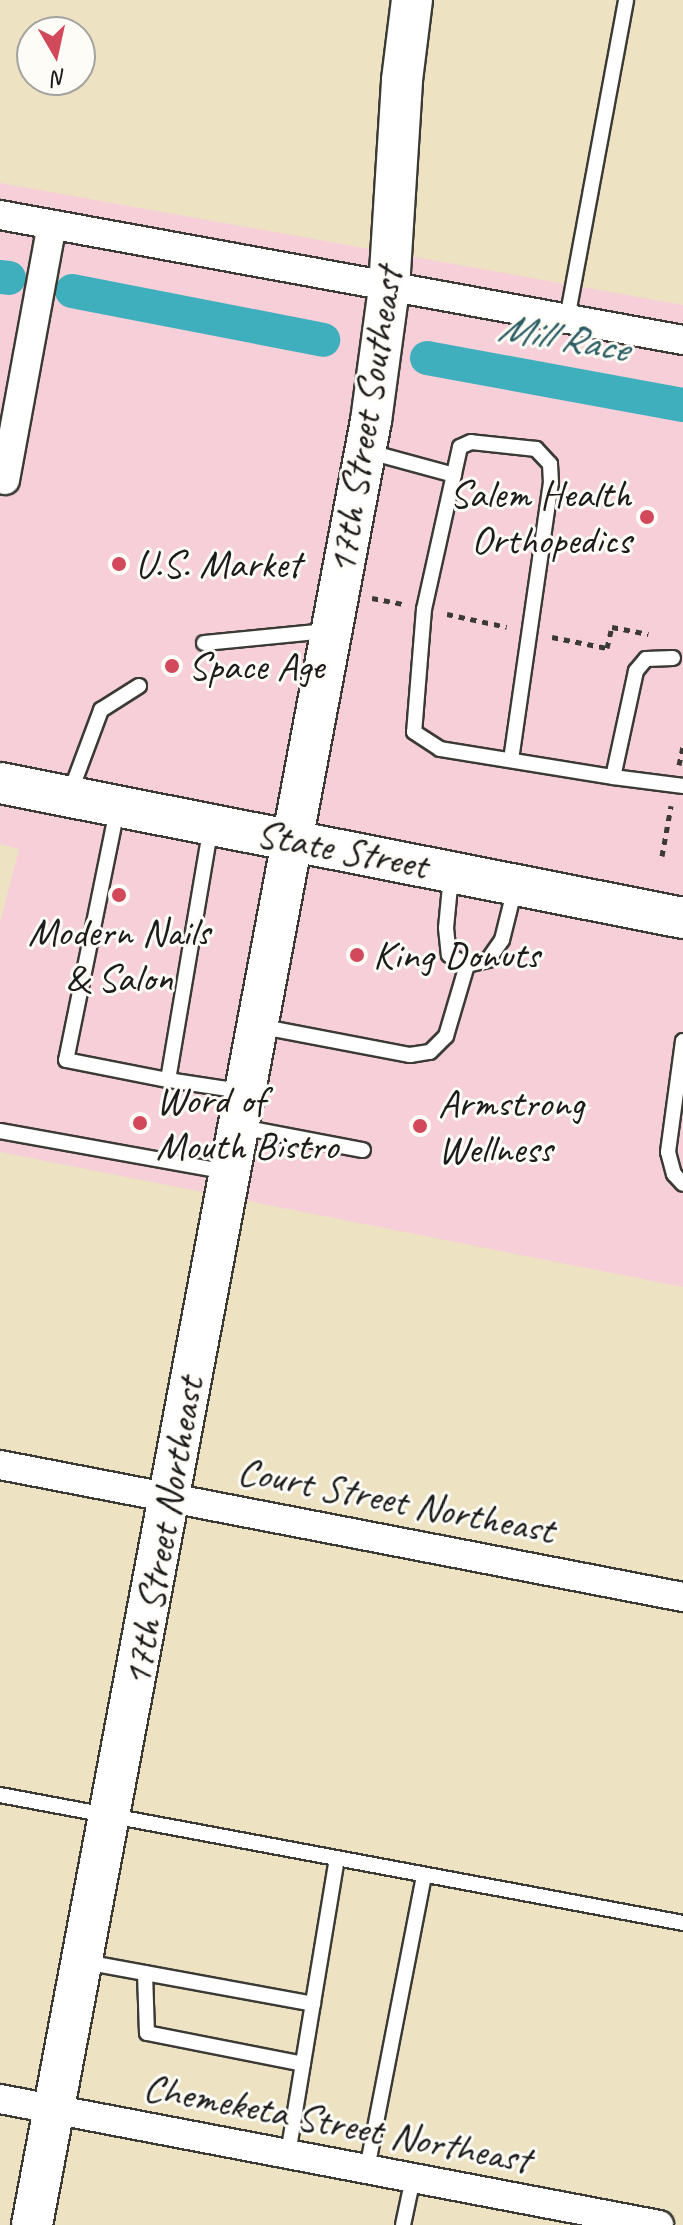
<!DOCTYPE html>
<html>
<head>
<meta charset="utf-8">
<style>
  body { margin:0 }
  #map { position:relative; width:683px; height:2225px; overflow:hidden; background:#ede2c2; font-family:Caveat,sans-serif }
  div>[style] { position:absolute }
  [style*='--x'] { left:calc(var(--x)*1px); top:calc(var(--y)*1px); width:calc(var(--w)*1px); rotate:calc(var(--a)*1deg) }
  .built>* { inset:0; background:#f6cfd8 }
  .canal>* { height:34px; margin:-17px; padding:0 17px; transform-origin:17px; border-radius:17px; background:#40afbd }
  .path>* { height:5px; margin-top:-2.5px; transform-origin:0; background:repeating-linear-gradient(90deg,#3b3a35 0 6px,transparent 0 12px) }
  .roads { filter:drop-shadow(2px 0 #3b3a35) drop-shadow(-2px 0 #3b3a35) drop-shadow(0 2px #3b3a35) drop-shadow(0 -2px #3b3a35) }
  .lane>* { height:14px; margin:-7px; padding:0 7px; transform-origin:7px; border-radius:7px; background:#fff }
  .street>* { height:28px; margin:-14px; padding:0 14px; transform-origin:14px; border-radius:14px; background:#fff }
  .secondary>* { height:40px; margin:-20px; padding:0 20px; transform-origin:20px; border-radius:20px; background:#fff }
  .dots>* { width:22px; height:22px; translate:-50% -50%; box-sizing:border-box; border:4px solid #fdfcf7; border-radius:50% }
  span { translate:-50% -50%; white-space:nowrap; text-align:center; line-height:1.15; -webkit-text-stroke:6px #fdfcf7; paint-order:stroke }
  .street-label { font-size:40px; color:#1c1c1c }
  .poi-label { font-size:40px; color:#1c1c1c }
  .right { translate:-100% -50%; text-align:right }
  .left { translate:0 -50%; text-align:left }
  .water-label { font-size:42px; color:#2c5e64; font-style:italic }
  .north { position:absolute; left:16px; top:16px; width:80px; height:80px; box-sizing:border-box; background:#fdfcf7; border:2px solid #a3a29f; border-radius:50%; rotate:171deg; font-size:22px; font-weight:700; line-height:32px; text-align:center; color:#1c1c1c }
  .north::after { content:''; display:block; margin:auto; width:28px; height:36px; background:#d1495b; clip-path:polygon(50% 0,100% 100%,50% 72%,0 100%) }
</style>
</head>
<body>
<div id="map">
  <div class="built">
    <i style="clip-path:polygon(0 183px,683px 305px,683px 1287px,0 1152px,0 923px,19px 849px,0 844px)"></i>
  </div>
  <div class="canal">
    <i style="--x:0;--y:277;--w:9;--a:6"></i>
    <i style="--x:72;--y:291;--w:256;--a:11"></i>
    <i style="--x:427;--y:358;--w:260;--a:10.4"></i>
  </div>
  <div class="path">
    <i style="--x:372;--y:598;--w:31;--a:11"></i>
    <i style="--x:447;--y:614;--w:61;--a:12.2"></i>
    <i style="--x:552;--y:637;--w:56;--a:11.3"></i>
    <i style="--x:607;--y:648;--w:22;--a:-77"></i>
    <i style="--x:612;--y:627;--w:37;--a:11"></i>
    <i style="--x:679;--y:765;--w:19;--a:-78"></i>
    <i style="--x:662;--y:856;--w:51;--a:-79.8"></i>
  </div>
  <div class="roads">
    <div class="lane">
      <i style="--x:567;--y:319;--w:324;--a:-79.5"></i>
      <i style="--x:370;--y:452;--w:87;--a:15.3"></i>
      <i style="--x:204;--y:643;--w:124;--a:-5.6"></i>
      <i style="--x:673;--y:658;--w:27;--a:178"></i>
      <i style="--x:646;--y:659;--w:16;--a:130"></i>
      <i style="--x:636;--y:671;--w:108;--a:102.2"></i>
      <i style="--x:613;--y:777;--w:71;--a:7.3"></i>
      <i style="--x:511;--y:760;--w:280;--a:-81.8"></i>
      <i style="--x:551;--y:483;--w:19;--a:-93"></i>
      <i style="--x:550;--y:464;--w:21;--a:-133"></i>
      <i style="--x:536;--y:449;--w:65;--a:-173.9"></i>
      <i style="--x:471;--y:442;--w:12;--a:156"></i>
      <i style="--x:460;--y:447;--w:166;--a:102.5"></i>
      <i style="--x:424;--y:609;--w:123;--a:94.6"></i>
      <i style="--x:414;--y:732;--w:31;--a:33"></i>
      <i style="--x:440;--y:749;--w:175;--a:9.2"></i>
      <i style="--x:70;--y:793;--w:89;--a:-69.5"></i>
      <i style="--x:101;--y:710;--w:45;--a:-32.3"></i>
      <i style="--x:117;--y:810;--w:255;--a:101.5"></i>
      <i style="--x:66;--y:1060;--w:104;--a:11.1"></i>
      <i style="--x:168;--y:1080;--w:257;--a:-80.4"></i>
      <i style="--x:451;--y:876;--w:52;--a:95.5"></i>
      <i style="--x:446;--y:928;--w:27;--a:84"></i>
      <i style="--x:449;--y:955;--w:21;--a:29"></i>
      <i style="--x:467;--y:965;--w:22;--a:-13"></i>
      <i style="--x:488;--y:960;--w:24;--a:-55"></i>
      <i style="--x:502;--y:940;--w:54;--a:-76"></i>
      <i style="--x:258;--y:1026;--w:155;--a:10.8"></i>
      <i style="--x:410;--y:1055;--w:20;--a:-9"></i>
      <i style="--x:430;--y:1052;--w:23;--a:-45"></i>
      <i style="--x:446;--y:1036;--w:74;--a:-73.5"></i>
      <i style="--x:683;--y:1041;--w:112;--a:97.7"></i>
      <i style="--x:668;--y:1152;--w:23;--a:75"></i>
      <i style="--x:674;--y:1174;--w:13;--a:48"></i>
      <i style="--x:168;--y:1080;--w:74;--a:8.6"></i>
      <i style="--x:241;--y:1127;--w:124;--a:10.7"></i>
      <i style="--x:0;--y:1131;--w:232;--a:10.2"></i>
      <i style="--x:0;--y:1795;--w:695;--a:10.61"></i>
      <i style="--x:85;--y:1962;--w:232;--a:10.4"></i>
      <i style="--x:145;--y:1973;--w:60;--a:88.1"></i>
      <i style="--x:147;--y:2033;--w:159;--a:11.2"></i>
      <i style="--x:288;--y:2154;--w:299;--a:-80.6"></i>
      <i style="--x:367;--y:2169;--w:299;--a:-79"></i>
      <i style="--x:403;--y:2225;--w:48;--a:-78"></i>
    </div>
    <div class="street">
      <i style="--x:0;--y:215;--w:694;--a:10.37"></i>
      <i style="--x:5;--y:480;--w:259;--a:-79.6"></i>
      <i style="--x:0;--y:1465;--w:696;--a:10.94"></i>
      <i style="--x:0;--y:2099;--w:671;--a:10.82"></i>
    </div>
    <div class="secondary">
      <i style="--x:0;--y:783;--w:696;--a:11.18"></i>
      <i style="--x:32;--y:2225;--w:1836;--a:-79.36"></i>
      <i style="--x:371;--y:421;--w:134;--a:-82.3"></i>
      <i style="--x:389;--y:288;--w:208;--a:-86.4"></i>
      <i style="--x:402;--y:80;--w:81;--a:-82.9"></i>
    </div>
  </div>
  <div class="dots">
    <i style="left:647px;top:517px;background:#d1495b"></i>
    <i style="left:119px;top:564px;background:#d1495b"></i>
    <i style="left:172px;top:666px;background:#d1495b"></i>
    <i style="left:119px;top:895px;background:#d1495b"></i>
    <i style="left:357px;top:955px;background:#d1495b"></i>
    <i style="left:140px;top:1123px;background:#d1495b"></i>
    <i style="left:420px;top:1126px;background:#d1495b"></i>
  </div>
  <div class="street-label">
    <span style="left:365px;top:421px;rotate:-81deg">17th Street Southeast</span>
    <span style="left:342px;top:849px;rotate:11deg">State Street</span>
    <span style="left:396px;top:1500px;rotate:11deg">Court Street Northeast</span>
    <span style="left:163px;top:1532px;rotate:-80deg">17th Street Northeast</span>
    <span style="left:337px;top:2123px;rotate:11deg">Chemeketa Street Northeast</span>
  </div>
  <div class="poi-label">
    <span class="right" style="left:631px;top:517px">Salem Health<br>Orthopedics</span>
    <span class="left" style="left:135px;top:564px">U.S. Market</span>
    <span class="left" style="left:188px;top:666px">Space Age</span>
    <span style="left:119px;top:955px">Modern Nails<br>&amp; Salon</span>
    <span class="left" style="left:373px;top:955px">King Donuts</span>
    <span class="left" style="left:156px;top:1123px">Word of<br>Mouth Bistro</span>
    <span class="left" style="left:438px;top:1126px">Armstrong<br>Wellness</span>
  </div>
  <div class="water-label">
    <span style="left:563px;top:338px;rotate:10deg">Mill Race</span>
  </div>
  <div class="north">N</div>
</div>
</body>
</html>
